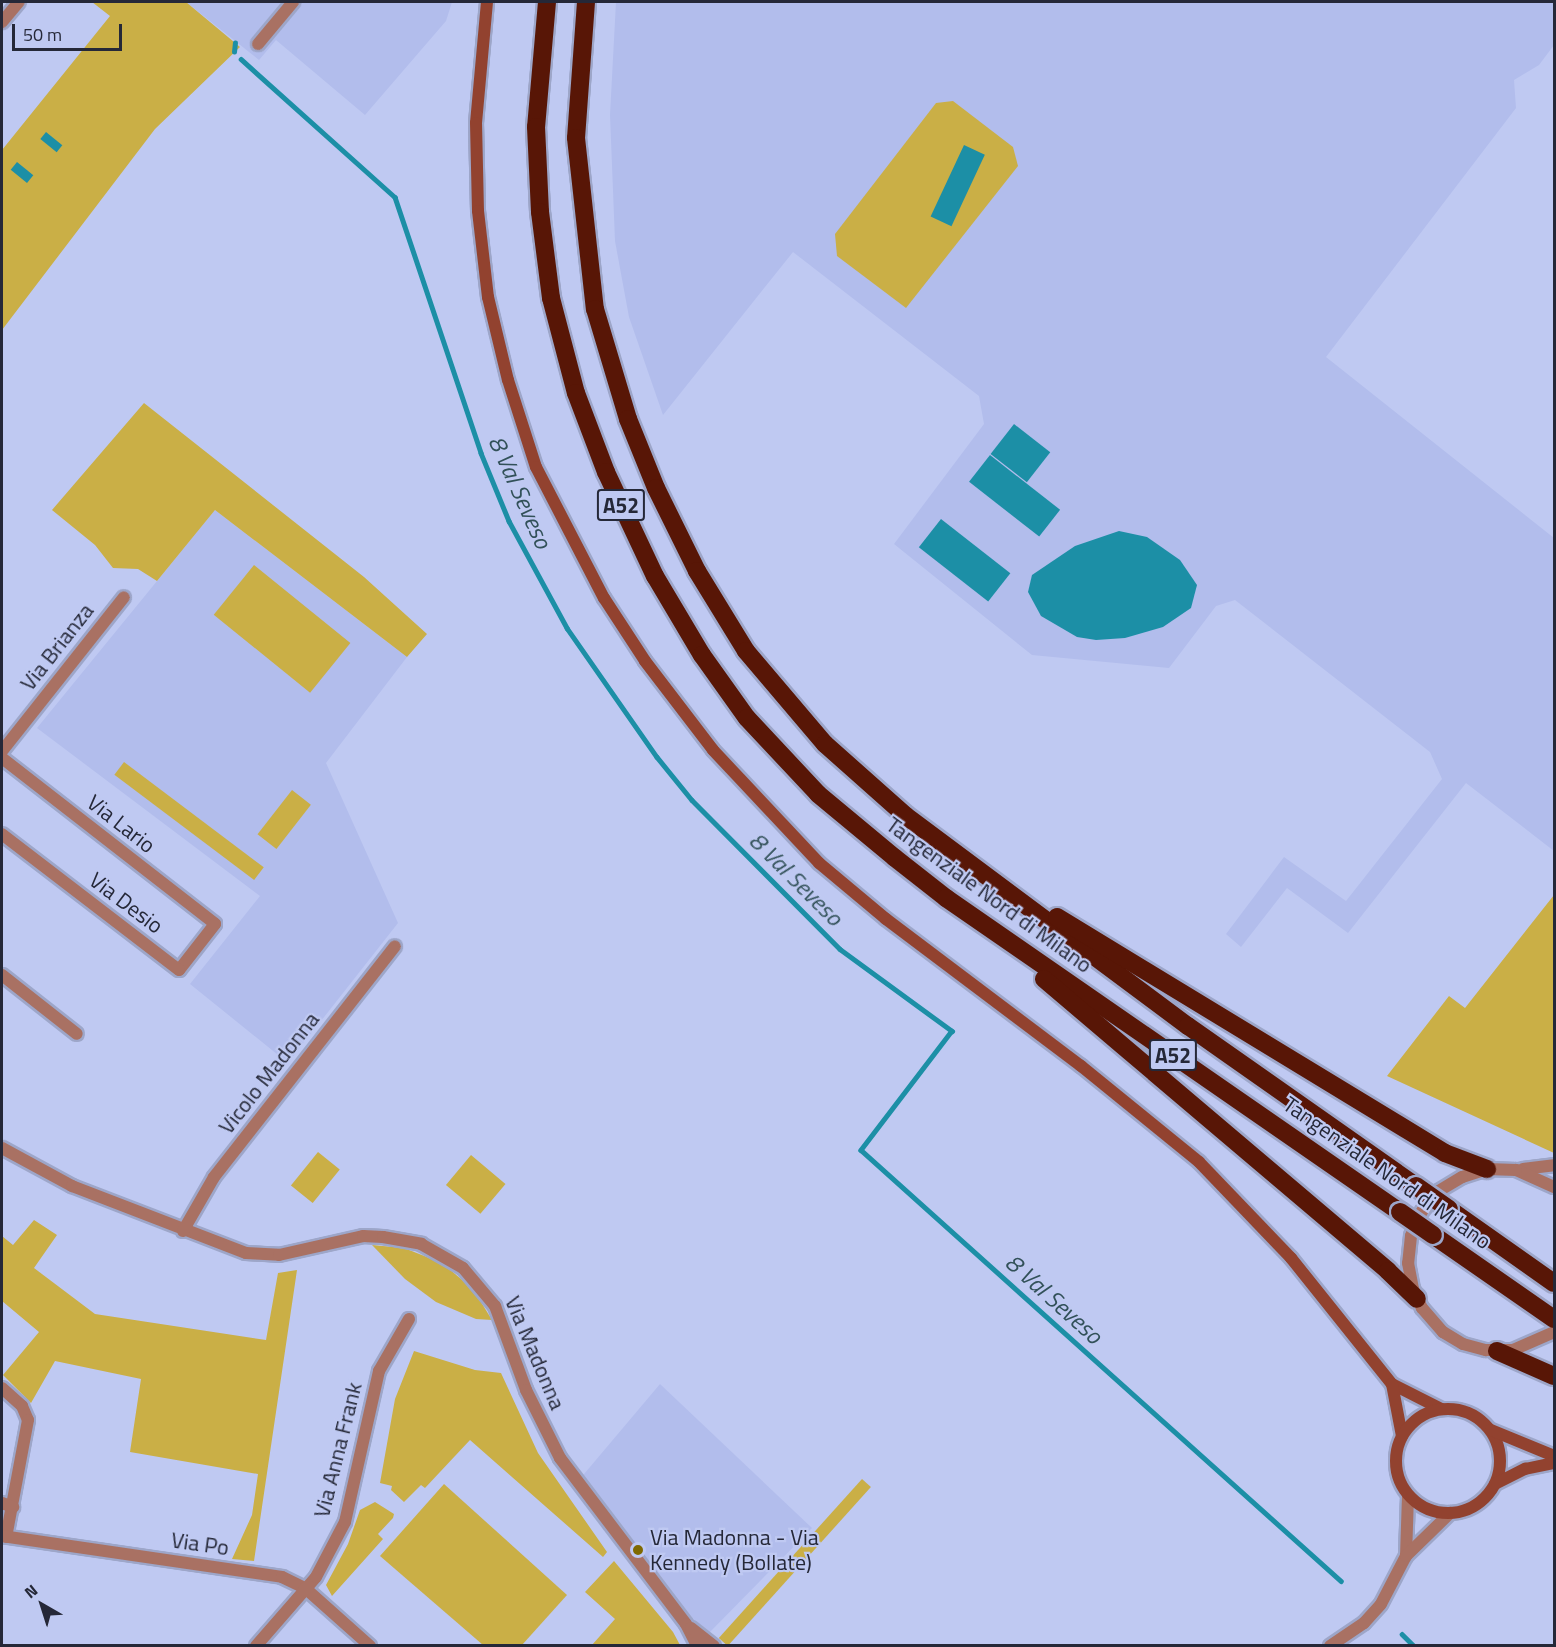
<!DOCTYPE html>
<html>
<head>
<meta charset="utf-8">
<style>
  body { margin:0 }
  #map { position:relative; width:1556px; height:1647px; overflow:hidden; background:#bfc9f2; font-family:"Titillium Web",sans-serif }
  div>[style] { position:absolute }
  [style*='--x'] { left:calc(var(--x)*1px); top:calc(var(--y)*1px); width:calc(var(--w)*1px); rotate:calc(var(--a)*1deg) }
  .built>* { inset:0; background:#b2bdec }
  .green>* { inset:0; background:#caaf46; transform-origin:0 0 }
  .water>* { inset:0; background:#1c8fa6; transform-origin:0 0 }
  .stream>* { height:4.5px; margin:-2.25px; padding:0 2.25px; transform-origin:2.25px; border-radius:2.25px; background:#1c8fa6 }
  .roads { filter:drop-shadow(2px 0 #9da6c9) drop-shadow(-2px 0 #9da6c9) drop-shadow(0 2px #9da6c9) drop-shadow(0 -2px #9da6c9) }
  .minor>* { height:12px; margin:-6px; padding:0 6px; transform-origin:6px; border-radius:6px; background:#a97163 }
  .tertiary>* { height:12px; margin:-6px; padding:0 6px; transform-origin:6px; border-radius:6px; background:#a97163 }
  .secondary>* { height:12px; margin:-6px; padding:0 6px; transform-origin:6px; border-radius:6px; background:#92422f }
  .secondary>.ring { margin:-6px; padding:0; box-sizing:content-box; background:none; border:12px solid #92422f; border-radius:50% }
  .motorway>* { height:18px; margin:-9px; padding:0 9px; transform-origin:9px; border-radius:9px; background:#581606 }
  .bridges { filter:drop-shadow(2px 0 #9da6c9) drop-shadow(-2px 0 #9da6c9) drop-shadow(0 2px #9da6c9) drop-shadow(0 -2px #9da6c9) }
  .motorway-bridge>* { height:18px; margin:-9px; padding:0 9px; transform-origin:9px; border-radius:9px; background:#581606 }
  .dots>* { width:16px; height:16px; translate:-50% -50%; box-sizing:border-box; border:3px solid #bfc9f2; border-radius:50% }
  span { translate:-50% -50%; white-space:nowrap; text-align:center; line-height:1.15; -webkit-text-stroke:4.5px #bfc9f2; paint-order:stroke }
  .shield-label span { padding:2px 4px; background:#bfc9f2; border:2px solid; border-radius:4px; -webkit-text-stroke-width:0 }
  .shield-label { font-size:21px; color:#252838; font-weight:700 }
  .street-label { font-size:22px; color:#252838 }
  .poi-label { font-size:22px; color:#252838 }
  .left { translate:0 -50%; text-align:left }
  .water-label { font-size:24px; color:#325159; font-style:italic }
  .frame { position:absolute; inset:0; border:3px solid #252838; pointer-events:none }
  .north { position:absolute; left:12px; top:1575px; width:60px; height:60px; -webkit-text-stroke:4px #bfc9f2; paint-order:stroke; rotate:321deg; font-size:16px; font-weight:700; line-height:24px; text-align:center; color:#252838 }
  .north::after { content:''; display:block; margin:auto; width:21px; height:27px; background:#252838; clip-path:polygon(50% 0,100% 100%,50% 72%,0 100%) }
  .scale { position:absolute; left:12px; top:24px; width:110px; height:27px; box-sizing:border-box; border:3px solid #252838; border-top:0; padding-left:8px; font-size:18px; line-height:21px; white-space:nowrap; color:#252838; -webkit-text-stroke:4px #bfc9f2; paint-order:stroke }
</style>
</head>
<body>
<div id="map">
  <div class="built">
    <i style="clip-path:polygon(186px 2px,452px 2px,446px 21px,365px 115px,276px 40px,259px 60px)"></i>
    <i style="clip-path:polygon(616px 2px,1554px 2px,1554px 45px,1539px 65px,1514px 80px,1516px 108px,1326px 357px,1554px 538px,1554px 851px,1466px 783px,1348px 933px,1287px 888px,1241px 947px,1226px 934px,1284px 857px,1346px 901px,1442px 779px,1430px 752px,1235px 600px,1216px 606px,1169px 668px,1032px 655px,894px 544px,984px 424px,979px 396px,793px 252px,663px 415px,629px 317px,615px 241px,610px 115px)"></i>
    <i style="clip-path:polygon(215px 510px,407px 657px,326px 763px,398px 923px,288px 1063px,190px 984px,260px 896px,37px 728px)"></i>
    <i style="clip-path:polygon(660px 1384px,812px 1528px,708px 1634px,685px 1617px,579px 1480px)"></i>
  </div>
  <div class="green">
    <i style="clip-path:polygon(92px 2px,186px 2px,240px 47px,155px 129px,2px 330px,2px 150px,110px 16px)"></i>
    <i style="clip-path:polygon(953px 101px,1013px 147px,1018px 166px,906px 308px,837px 256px,835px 234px,936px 103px)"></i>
    <i style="clip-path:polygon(144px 403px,364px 577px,427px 634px,407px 657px,215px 510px,157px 581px,138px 569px,113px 568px,95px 545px,52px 510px)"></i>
    <i style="left:254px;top:565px;width:124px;height:64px;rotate:39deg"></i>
    <i style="left:124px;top:762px;width:175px;height:16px;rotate:37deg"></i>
    <i style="left:292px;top:790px;width:24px;height:56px;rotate:38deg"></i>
    <i style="clip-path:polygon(1554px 895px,1554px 1153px,1387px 1076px,1449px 996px,1465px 1008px)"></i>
    <i style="left:318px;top:1152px;width:28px;height:43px;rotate:39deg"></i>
    <i style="left:471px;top:1155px;width:45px;height:39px;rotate:40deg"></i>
    <i style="clip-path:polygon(34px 1220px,57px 1235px,34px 1268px,95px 1314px,266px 1340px,278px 1273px,297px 1270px,254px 1561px,232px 1559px,252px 1515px,258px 1474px,130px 1452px,141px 1379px,55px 1361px,31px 1403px,3px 1375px,39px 1332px,2px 1301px,2px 1236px,13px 1245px)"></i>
    <i style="clip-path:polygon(372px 1245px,404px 1248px,442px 1263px,473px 1289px,492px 1320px,476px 1319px,436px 1302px,405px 1279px)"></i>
    <i style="clip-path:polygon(414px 1351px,475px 1370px,501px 1373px,538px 1453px,607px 1552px,603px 1557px,470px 1440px,425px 1488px,421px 1485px,404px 1502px,391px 1490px,392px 1486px,380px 1483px,395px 1399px)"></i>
    <i style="left:862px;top:1479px;width:12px;height:214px;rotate:42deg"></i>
    <i style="clip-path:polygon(444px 1484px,567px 1595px,522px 1645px,483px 1645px,380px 1556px)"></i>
    <i style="clip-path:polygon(375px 1502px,394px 1514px,393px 1518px,378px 1534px,383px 1539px,332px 1596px,326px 1585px,348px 1544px,360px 1510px)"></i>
    <i style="clip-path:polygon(614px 1561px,673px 1632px,680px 1645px,592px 1645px,615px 1619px,585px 1592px)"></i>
  </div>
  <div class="water">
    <i style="left:46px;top:132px;width:21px;height:9px;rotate:39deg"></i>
    <i style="left:964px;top:145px;width:23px;height:79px;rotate:25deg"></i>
    <i style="left:17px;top:162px;width:21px;height:10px;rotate:39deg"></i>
    <i style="left:1014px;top:424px;width:46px;height:38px;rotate:38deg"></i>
    <i style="left:990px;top:455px;width:89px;height:34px;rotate:38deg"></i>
    <i style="left:941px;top:519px;width:88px;height:36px;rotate:38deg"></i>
    <i style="clip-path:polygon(1119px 531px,1147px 537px,1180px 560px,1197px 585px,1191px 608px,1163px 627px,1125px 638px,1096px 640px,1077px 637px,1041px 616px,1028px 592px,1032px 575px,1075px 546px)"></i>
  </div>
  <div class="stream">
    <i style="--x:234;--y:52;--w:9;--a:-84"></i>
    <i style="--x:241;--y:59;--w:207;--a:41.9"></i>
    <i style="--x:395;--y:197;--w:270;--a:71.4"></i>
    <i style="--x:481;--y:453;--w:74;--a:67.6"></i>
    <i style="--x:509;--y:521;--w:122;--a:61.5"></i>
    <i style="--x:567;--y:628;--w:157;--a:55.1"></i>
    <i style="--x:657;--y:757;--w:55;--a:50.9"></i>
    <i style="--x:692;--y:800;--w:210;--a:45.2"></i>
    <i style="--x:840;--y:949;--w:139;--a:36.2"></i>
    <i style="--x:952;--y:1031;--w:150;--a:127.4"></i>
    <i style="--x:861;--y:1150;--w:645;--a:41.92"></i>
    <i style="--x:1402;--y:1634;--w:17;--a:45"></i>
  </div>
  <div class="roads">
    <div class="minor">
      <i style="--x:2;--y:22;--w:26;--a:-50"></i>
      <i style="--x:258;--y:44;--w:55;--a:-50.2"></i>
      <i style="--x:2;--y:751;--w:196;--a:-51.6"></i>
      <i style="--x:2;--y:758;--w:270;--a:37.9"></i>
      <i style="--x:215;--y:924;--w:58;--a:128"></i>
      <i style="--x:179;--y:970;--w:223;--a:-142.5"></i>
      <i style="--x:2;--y:975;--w:95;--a:38.2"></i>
      <i style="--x:2;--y:1148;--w:80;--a:28.5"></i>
      <i style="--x:72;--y:1186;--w:186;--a:21.1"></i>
      <i style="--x:246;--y:1253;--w:33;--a:3"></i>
      <i style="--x:279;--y:1255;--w:86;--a:-12.7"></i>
      <i style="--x:363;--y:1236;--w:20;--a:3"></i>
      <i style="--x:383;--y:1237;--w:39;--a:10"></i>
      <i style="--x:421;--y:1244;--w:48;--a:29.7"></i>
      <i style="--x:463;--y:1268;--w:50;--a:49.9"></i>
      <i style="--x:495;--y:1306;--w:90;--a:69.7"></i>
      <i style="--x:526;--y:1390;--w:76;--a:63.4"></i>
      <i style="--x:560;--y:1458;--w:208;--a:52.8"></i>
      <i style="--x:686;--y:1624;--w:25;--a:63"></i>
      <i style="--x:183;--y:1231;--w:62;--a:-60.1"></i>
      <i style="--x:214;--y:1177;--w:293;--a:-51.9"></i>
      <i style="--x:2;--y:1388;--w:27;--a:42"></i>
      <i style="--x:22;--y:1406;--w:15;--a:67"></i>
      <i style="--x:28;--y:1420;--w:119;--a:100.6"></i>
      <i style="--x:2;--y:1503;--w:12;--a:20"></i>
      <i style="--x:2;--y:1536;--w:283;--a:8.3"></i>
      <i style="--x:282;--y:1577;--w:25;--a:26"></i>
      <i style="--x:305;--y:1588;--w:87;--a:41.7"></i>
      <i style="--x:691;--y:1628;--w:29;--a:38"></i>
      <i style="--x:256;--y:1646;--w:91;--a:-49"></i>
      <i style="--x:316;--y:1577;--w:62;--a:-62.2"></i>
      <i style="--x:345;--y:1522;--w:155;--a:-77.3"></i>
      <i style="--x:379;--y:1371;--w:60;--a:-60"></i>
    </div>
    <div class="tertiary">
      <i style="--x:1523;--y:1169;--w:31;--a:-7"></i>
      <i style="--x:1554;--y:1187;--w:42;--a:-155.9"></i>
      <i style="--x:1516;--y:1170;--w:29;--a:-178"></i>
      <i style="--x:1487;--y:1169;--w:26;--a:162"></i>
      <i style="--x:1462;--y:1177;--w:27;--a:149"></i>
      <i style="--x:1439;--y:1191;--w:26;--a:130"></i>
      <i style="--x:1422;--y:1211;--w:27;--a:114"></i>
      <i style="--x:1411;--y:1236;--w:27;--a:96"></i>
      <i style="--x:1408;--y:1263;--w:26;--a:79"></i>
      <i style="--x:1413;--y:1289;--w:21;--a:65"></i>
      <i style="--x:1422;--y:1308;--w:32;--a:49"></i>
      <i style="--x:1443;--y:1332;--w:23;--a:31"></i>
      <i style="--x:1463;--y:1344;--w:24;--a:15"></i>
      <i style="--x:1486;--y:1350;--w:27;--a:0"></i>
      <i style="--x:1513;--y:1350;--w:45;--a:-23.7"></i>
      <i style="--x:1406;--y:1556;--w:60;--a:-88.1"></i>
      <i style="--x:1330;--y:1646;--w:41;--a:-34.1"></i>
      <i style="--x:1364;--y:1623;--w:25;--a:-48"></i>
      <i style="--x:1381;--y:1604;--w:54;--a:-62.5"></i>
      <i style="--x:1406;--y:1556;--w:62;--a:-44.3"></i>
    </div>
    <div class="secondary">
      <i style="--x:487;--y:2;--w:121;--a:95.2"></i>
      <i style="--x:476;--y:123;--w:88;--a:88.7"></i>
      <i style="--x:478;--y:211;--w:87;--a:83.4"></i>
      <i style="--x:488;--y:297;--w:85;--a:76.5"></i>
      <i style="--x:508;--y:380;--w:91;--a:72.2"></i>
      <i style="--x:536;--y:467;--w:148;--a:62.6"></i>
      <i style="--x:604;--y:598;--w:75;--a:56.9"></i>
      <i style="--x:645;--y:661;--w:112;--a:52.6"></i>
      <i style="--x:713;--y:750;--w:155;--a:46.8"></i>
      <i style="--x:819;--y:863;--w:87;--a:39.9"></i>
      <i style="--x:886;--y:919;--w:244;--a:37"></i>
      <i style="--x:1081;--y:1066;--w:152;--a:39.1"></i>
      <i style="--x:1199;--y:1162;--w:133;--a:46.2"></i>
      <i style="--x:1291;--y:1258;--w:161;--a:51.3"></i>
      <i style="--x:1392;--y:1384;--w:55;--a:27"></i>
      <i style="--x:1392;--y:1384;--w:53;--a:79.1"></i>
      <i class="ring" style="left:1396px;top:1409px;width:92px;height:92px"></i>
      <i style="--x:1491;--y:1430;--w:68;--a:22.4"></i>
      <i style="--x:1495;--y:1484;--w:34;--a:-27"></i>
      <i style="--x:1525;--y:1469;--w:30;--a:-12"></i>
    </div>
    <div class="motorway">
      <i style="--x:547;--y:2;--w:125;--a:95"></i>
      <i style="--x:536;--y:127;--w:85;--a:87.3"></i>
      <i style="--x:540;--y:212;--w:87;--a:82.7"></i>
      <i style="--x:551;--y:298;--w:98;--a:75.3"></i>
      <i style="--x:576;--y:393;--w:85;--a:69.2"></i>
      <i style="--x:606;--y:472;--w:115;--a:64.8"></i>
      <i style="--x:655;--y:576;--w:92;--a:59.3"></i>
      <i style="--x:702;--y:655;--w:77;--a:54.5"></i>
      <i style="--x:747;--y:718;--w:104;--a:46.9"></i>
      <i style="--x:818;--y:794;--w:100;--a:39.7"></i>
      <i style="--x:895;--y:858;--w:65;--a:38.1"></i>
      <i style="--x:946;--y:898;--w:552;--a:34.67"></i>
      <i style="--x:586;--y:2;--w:136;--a:94.2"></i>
      <i style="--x:576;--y:138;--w:172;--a:83.7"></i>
      <i style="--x:595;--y:309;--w:115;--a:73.3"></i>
      <i style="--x:628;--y:419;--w:74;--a:67.9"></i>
      <i style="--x:656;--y:488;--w:93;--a:63.7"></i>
      <i style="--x:697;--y:571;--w:94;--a:58.5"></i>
      <i style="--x:746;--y:651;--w:122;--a:49.7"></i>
      <i style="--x:825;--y:744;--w:108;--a:41.6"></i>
      <i style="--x:906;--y:816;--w:352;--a:36.7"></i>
      <i style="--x:1188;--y:1026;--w:279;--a:35.1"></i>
      <i style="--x:1057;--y:917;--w:454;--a:31.3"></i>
      <i style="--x:1445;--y:1153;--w:45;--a:20.9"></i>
      <i style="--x:1044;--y:979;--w:451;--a:40.3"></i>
      <i style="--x:1388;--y:1271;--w:40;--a:44"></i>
      <i style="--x:1449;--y:1209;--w:128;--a:35.2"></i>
      <i style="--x:1433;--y:1235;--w:147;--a:34.8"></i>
      <i style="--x:1497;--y:1351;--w:62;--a:23.7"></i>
    </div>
  </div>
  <div class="bridges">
    <div class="motorway-bridge">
      <i style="--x:1416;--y:1186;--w:40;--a:34.9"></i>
      <i style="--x:1400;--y:1212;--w:40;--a:34.9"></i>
    </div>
  </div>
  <div class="dots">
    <i style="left:638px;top:1550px;background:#7f6901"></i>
  </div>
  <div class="shield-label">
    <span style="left:621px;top:505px">A52</span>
    <span style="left:1173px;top:1055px">A52</span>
  </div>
  <div class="street-label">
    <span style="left:57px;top:647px;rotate:-52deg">Via Brianza</span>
    <span style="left:121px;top:824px;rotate:38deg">Via Lario</span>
    <span style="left:989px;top:895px;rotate:36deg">Tangenziale Nord di Milano</span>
    <span style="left:126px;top:903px;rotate:37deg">Via Desio</span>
    <span style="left:269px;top:1073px;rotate:-52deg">Vicolo Madonna</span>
    <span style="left:1387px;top:1173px;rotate:35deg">Tangenziale Nord di Milano</span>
    <span style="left:535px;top:1353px;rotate:67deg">Via Madonna</span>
    <span style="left:338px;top:1450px;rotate:-76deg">Via Anna Frank</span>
    <span style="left:200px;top:1544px;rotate:8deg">Via Po</span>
  </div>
  <div class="poi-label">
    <span class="left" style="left:650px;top:1550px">Via Madonna - Via<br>Kennedy (Bollate)</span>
  </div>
  <div class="water-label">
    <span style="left:520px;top:492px;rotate:66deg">8 Val Seveso</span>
    <span style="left:796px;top:879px;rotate:45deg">8 Val Seveso</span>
    <span style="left:1054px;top:1299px;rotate:42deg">8 Val Seveso</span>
  </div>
  <div class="frame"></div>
  <div class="north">N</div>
  <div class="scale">50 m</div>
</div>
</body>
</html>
